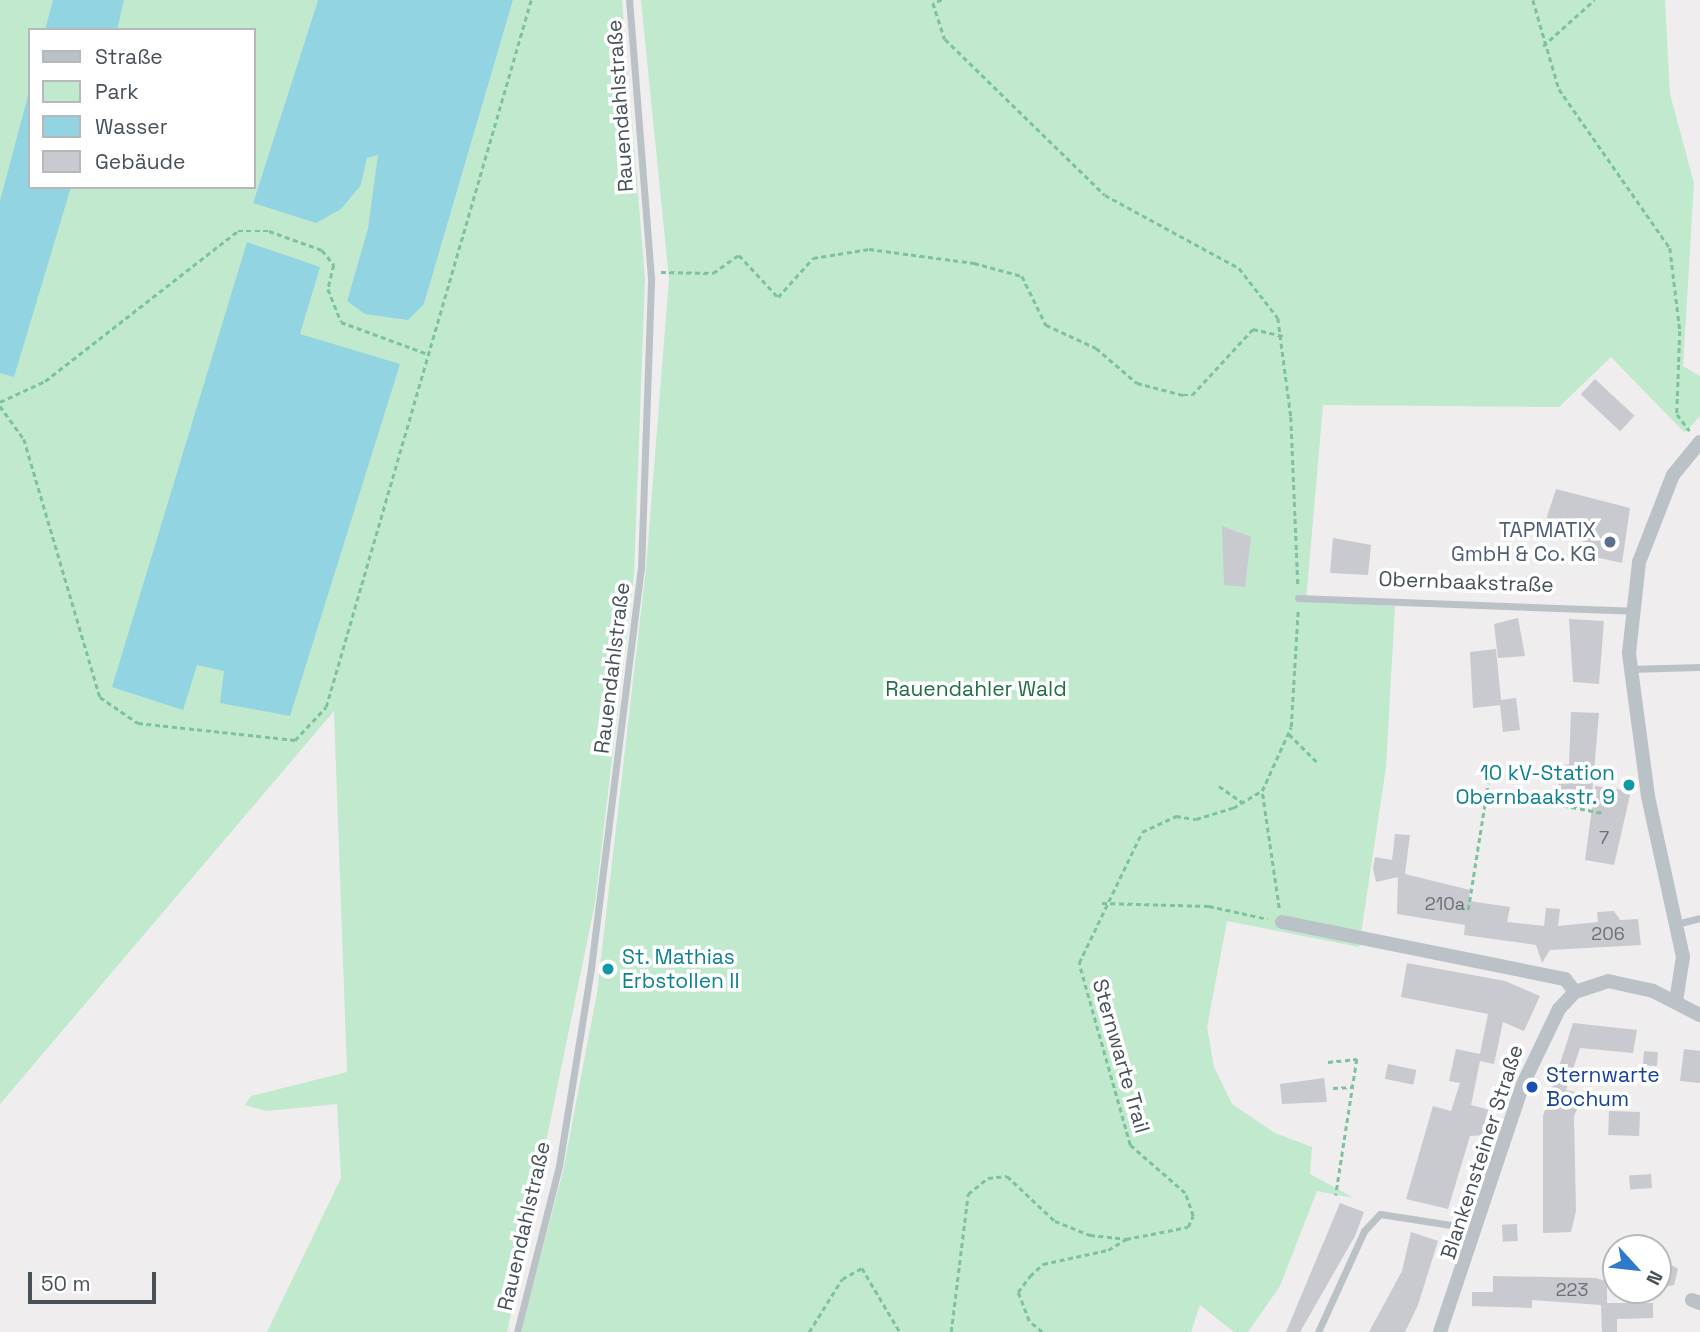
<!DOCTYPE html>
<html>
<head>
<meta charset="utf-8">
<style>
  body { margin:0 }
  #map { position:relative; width:1700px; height:1332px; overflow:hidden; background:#efeded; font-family:"Space Grotesk",sans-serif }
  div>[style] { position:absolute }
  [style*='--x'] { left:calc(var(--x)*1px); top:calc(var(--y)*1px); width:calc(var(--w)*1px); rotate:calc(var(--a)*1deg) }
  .green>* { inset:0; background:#c0e9ce }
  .water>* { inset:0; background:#92d4e1 }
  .building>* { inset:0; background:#c8cacf; transform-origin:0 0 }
  .path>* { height:2.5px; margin-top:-1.25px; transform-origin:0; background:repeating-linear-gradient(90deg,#7cc39d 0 5px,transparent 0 8.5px) }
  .service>* { height:7px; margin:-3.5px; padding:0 3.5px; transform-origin:3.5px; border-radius:3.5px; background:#bac2c8 }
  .minor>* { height:14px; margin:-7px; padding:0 7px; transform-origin:7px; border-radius:7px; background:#bac2c8 }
  .dots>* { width:19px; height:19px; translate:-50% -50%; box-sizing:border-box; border:4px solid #fff; border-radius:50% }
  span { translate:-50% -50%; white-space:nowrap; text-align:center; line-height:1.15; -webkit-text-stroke:7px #fff; paint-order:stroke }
  .number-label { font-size:18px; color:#686f76 }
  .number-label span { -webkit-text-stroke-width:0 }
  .street-label { font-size:21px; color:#485158 }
  .service-label { font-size:21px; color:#4e5e75 }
  .right { translate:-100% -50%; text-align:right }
  .park-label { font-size:21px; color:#217045 }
  .culture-label { font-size:21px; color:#0d838f }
  .left { translate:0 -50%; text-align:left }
  .transit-label { font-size:21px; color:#164399 }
  .legend { position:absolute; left:28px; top:28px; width:228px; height:161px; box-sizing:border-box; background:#fff; border:2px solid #b6b9bc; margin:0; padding:9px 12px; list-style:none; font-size:21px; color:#485158 }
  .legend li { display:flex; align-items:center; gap:14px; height:35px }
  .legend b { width:35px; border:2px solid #b6b9bc }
  .north { position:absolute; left:1602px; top:1234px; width:70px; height:70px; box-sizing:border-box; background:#fff; border:2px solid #b6b9bc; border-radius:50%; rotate:117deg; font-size:19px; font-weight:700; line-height:28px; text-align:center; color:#485158 }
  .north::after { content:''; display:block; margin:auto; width:24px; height:32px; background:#2e79c9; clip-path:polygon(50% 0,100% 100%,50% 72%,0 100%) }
  .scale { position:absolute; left:28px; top:1272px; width:128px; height:32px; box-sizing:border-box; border:4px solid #485158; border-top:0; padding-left:9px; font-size:21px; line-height:24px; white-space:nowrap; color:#485158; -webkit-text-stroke:5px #fff; paint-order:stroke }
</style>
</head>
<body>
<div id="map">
  <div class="green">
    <i style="clip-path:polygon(evenodd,0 0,318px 0,253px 203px,361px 185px,367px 157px,379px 155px,368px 228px,347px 301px,424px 304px,513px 0,622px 0,645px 279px,634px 574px,595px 903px,507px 1332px,267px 1332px,341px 1178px,337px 1104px,266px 1111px,245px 1105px,251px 1096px,347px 1072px,334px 711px,0 1104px,0 0,30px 30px,254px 30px,254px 187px,30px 187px,30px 30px)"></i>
    <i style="clip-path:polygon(641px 0,1665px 0,1670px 94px,1694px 183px,1683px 366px,1700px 376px,1700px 416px,1685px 433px,1611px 357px,1559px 407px,1323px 405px,1306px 601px,1395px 606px,1386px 767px,1359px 947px,1227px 921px,1207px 1027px,1214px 1067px,1232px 1104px,1275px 1133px,1312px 1147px,1310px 1174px,1354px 1198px,1317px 1191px,1280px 1286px,1248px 1332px,1234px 1332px,1200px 1305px,1191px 1332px,521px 1332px,563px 1171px,597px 993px,646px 568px,669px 279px)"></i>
  </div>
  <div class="water">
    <i style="clip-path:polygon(53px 0,124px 0,117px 30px,45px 30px)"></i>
    <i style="clip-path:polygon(318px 0,513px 0,424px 304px,408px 320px,365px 314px,347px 301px,368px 228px,378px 155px,367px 158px,361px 185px,341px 209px,316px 223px,253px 203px)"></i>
    <i style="clip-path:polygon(30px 88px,30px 187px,71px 187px,14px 377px,0 373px,0 201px)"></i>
    <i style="clip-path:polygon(247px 242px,320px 267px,300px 334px,400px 364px,290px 716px,220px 703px,224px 671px,197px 665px,183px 710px,112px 687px)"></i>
  </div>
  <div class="building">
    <i style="left:1595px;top:379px;width:54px;height:21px;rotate:43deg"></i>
    <i style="clip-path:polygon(1556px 489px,1630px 508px,1622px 563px,1591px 556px,1594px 544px,1542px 532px)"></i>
    <i style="clip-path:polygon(1222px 526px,1251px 537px,1245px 587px,1224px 585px)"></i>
    <i style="clip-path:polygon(1333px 538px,1371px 545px,1368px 575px,1330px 573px)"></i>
    <i style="clip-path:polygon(1518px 618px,1525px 656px,1498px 658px,1494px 624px)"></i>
    <i style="clip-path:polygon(1569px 619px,1604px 621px,1599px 684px,1573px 682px)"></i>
    <i style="clip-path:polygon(1496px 649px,1501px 700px,1516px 698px,1520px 730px,1503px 732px,1500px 705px,1473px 708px,1470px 652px)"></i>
    <i style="clip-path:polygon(1571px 712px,1599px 713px,1592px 795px,1558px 794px,1559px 767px,1569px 764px)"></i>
    <i style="clip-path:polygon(1595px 786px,1631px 791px,1614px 865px,1585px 860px)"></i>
    <i style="clip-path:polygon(1395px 834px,1410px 835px,1405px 874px,1470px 890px,1469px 901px,1510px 907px,1507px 922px,1544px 926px,1546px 908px,1560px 909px,1558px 926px,1598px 922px,1597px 912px,1614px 911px,1620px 920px,1638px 919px,1641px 945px,1550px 950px,1542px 963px,1536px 945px,1464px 935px,1465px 925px,1397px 914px,1398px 877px,1376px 882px,1373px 868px,1375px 857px,1392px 860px)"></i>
    <i style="clip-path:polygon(1407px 963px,1505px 981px,1540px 996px,1524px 1031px,1503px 1022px,1494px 1064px,1480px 1061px,1471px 1105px,1493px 1111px,1486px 1135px,1470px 1136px,1448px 1209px,1406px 1199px,1433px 1106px,1451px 1111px,1460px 1083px,1449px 1081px,1456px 1049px,1480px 1054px,1488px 1014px,1401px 997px)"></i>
    <i style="clip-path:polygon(1573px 1023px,1637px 1030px,1633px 1053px,1580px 1048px,1566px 1090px,1584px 1094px,1574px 1116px,1576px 1211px,1571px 1232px,1543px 1233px,1543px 1116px)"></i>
    <i style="clip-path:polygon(1684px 1049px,1700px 1051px,1700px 1083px,1680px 1081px)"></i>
    <i style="left:1644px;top:1051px;width:14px;height:14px;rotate:4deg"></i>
    <i style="left:1388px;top:1064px;width:29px;height:15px;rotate:12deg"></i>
    <i style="clip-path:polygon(1324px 1078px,1327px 1102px,1282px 1104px,1280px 1084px)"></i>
    <i style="left:1609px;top:1111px;width:31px;height:24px;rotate:2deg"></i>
    <i style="left:1651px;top:1174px;width:14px;height:22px;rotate:86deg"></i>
    <i style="clip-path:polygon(1340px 1203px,1364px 1212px,1355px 1236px,1300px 1332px,1286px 1332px)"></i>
    <i style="left:1517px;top:1224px;width:17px;height:15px;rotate:87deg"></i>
    <i style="clip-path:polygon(1411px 1232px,1438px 1241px,1418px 1305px,1405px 1332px,1369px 1332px,1402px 1271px)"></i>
    <i style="clip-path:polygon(1665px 1261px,1678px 1269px,1674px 1285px,1658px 1288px)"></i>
    <i style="clip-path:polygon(1493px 1276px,1595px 1278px,1607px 1281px,1607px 1303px,1653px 1303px,1653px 1318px,1617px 1319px,1617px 1332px,1602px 1332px,1601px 1305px,1532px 1300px,1532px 1308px,1472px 1306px,1472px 1292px,1493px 1292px)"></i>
  </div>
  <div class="path">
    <i style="--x:942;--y:0;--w:9;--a:162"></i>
    <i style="--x:933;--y:3;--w:38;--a:72"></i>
    <i style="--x:945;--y:39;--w:223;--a:44.3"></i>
    <i style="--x:1105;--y:195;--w:153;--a:28.6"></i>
    <i style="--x:1239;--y:268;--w:63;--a:52"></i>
    <i style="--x:1278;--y:318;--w:100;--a:82.5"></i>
    <i style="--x:1291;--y:417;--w:168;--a:87.6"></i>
    <i style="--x:1533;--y:0;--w:93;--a:73.7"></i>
    <i style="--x:1559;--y:89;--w:194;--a:55.1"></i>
    <i style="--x:1670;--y:248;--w:84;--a:83.1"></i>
    <i style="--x:1680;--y:331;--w:83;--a:92.1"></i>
    <i style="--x:1677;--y:414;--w:21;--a:53"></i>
    <i style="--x:1543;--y:46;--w:69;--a:-42"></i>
    <i style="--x:661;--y:272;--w:52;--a:1.1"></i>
    <i style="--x:713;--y:273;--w:32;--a:-35"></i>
    <i style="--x:739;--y:255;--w:57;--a:47.1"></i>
    <i style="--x:778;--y:297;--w:52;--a:-48.1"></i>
    <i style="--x:813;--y:258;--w:57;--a:-9.1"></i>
    <i style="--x:869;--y:249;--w:106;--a:7.6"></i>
    <i style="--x:974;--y:263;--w:50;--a:15.2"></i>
    <i style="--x:1022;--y:276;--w:55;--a:63.9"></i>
    <i style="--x:1046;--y:325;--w:55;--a:24.7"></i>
    <i style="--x:1096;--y:348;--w:54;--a:40.5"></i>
    <i style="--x:1137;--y:383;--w:48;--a:14.6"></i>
    <i style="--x:1183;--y:395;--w:9;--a:0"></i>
    <i style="--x:1192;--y:395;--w:90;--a:-47.3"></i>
    <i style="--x:1253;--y:329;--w:32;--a:13"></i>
    <i style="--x:0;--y:402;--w:50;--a:-25"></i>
    <i style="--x:45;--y:381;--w:244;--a:-37.9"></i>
    <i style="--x:238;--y:231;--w:31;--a:0"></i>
    <i style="--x:269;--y:231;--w:56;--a:19.7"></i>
    <i style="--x:322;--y:250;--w:19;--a:51"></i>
    <i style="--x:334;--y:265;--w:25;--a:104"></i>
    <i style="--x:328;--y:289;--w:35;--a:68"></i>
    <i style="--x:341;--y:322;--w:93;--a:20.2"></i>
    <i style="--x:0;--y:406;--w:41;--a:54"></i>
    <i style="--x:24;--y:439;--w:269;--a:73.6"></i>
    <i style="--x:100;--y:697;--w:46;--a:34.4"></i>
    <i style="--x:138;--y:723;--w:158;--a:6.2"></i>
    <i style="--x:295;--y:740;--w:45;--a:-46.8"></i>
    <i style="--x:326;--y:707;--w:736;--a:-73.83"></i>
    <i style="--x:1289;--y:734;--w:42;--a:45"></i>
    <i style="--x:1219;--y:786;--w:28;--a:35"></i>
    <i style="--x:1488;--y:791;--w:117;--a:10.8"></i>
    <i style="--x:1102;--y:903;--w:107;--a:1.6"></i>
    <i style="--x:1209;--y:906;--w:60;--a:12.4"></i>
    <i style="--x:1279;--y:908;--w:118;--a:-98.3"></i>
    <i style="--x:1262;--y:791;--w:70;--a:-65.6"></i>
    <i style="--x:1291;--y:727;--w:118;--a:-86.6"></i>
    <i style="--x:1468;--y:910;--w:147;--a:-81"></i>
    <i style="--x:1328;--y:1062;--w:29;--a:-6"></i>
    <i style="--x:1357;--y:1059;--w:138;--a:98.8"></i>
    <i style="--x:1333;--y:1088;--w:19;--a:-3"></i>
    <i style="--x:809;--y:1332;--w:62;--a:-58.1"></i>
    <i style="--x:842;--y:1279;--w:23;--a:-29"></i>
    <i style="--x:862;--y:1268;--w:74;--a:59.3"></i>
    <i style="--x:951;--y:1332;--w:139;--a:-83"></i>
    <i style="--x:968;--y:1194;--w:26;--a:-39"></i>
    <i style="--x:988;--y:1178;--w:19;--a:-6"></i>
    <i style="--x:1007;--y:1176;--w:66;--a:43.2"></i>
    <i style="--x:1055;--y:1221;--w:38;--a:22"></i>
    <i style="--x:1090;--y:1235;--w:36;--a:6"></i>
    <i style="--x:1126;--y:1239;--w:63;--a:-11"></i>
    <i style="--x:1188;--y:1227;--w:12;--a:-66"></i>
    <i style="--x:1193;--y:1216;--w:24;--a:-109"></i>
    <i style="--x:1185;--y:1193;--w:73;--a:-138.9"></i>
    <i style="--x:1130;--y:1145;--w:189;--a:-105.7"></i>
    <i style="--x:1079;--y:963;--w:145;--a:-64.3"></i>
    <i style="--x:1142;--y:832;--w:38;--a:-25"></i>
    <i style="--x:1176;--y:816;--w:20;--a:9"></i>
    <i style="--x:1196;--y:819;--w:39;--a:-17"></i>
    <i style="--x:1233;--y:808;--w:31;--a:-31"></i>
    <i style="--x:1042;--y:1332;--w:17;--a:-140"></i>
    <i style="--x:1029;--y:1321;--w:31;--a:-111"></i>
    <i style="--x:1018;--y:1292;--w:20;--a:-53"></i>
    <i style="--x:1030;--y:1276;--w:18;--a:-43"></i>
    <i style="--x:1043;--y:1264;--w:66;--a:-12.2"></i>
    <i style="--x:1108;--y:1250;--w:21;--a:-31"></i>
  </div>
  <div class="service">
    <i style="--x:1298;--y:598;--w:335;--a:2.2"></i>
    <i style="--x:1629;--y:669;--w:71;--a:-1.6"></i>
    <i style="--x:1676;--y:924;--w:25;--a:-14"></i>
    <i style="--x:517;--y:1332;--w:171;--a:-75.8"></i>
    <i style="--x:559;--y:1166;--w:201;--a:-80.8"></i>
    <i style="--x:591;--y:968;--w:402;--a:-82.9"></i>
    <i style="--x:641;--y:569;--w:291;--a:-88"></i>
    <i style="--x:651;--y:278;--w:279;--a:-94.5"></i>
    <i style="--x:1318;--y:1332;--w:111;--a:-65.5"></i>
    <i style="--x:1364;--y:1231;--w:23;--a:-47"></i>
    <i style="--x:1380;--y:1214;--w:98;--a:8.8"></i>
  </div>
  <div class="minor">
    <i style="--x:1282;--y:922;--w:289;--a:11.4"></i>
    <i style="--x:1565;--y:979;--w:16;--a:52"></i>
    <i style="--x:1676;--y:1001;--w:45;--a:-81"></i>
    <i style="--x:1683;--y:957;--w:165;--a:-102.3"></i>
    <i style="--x:1648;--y:796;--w:144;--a:-97.6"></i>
    <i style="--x:1629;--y:653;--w:92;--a:-83.7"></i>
    <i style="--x:1639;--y:562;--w:93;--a:-68.7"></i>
    <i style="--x:1673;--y:475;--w:43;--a:-50.7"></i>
    <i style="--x:1692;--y:1300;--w:9;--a:21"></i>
    <i style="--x:1440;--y:1332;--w:262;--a:-71.5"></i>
    <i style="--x:1523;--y:1084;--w:83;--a:-64.4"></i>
    <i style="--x:1559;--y:1009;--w:23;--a:-47"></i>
    <i style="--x:1575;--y:992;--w:35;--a:-18"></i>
    <i style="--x:1608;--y:981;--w:46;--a:12.5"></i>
    <i style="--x:1653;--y:991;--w:53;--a:27.1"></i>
  </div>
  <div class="dots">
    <i style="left:1610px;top:542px;background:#5c6f8a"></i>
    <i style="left:1629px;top:785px;background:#0f9aa8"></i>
    <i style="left:608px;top:969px;background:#0f9aa8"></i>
    <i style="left:1532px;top:1087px;background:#1a4fb4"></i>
  </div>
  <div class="number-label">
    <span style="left:1604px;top:838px">7</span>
    <span style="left:1445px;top:904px">210a</span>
    <span style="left:1608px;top:934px">206</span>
    <span style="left:1572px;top:1290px">223</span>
  </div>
  <div class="street-label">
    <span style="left:620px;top:106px;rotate:-94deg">Rauendahlstraße</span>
    <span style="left:1466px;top:582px;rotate:2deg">Obernbaakstraße</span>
    <span style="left:612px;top:668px;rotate:-83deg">Rauendahlstraße</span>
    <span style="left:1121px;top:1056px;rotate:74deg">Sternwarte Trail</span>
    <span style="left:1482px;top:1152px;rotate:-72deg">Blankensteiner Straße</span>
    <span style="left:524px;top:1226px;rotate:-77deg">Rauendahlstraße</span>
  </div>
  <div class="service-label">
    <span class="right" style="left:1596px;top:542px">TAPMATIX<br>GmbH &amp; Co. KG</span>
  </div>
  <div class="park-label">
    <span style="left:976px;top:689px">Rauendahler Wald</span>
  </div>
  <div class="culture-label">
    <span class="right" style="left:1615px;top:785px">10 kV-Station<br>Obernbaakstr. 9</span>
    <span class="left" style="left:622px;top:969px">St. Mathias<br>Erbstollen II</span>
  </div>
  <div class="transit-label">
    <span class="left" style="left:1546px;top:1087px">Sternwarte<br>Bochum</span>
  </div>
  <ul class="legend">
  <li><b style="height:9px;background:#bac2c8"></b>Straße</li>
  <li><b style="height:19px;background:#c0e9ce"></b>Park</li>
  <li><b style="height:19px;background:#92d4e1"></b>Wasser</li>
  <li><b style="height:19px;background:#c8cacf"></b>Gebäude</li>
  </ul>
  <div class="north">N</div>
  <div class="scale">50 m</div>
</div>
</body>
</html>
